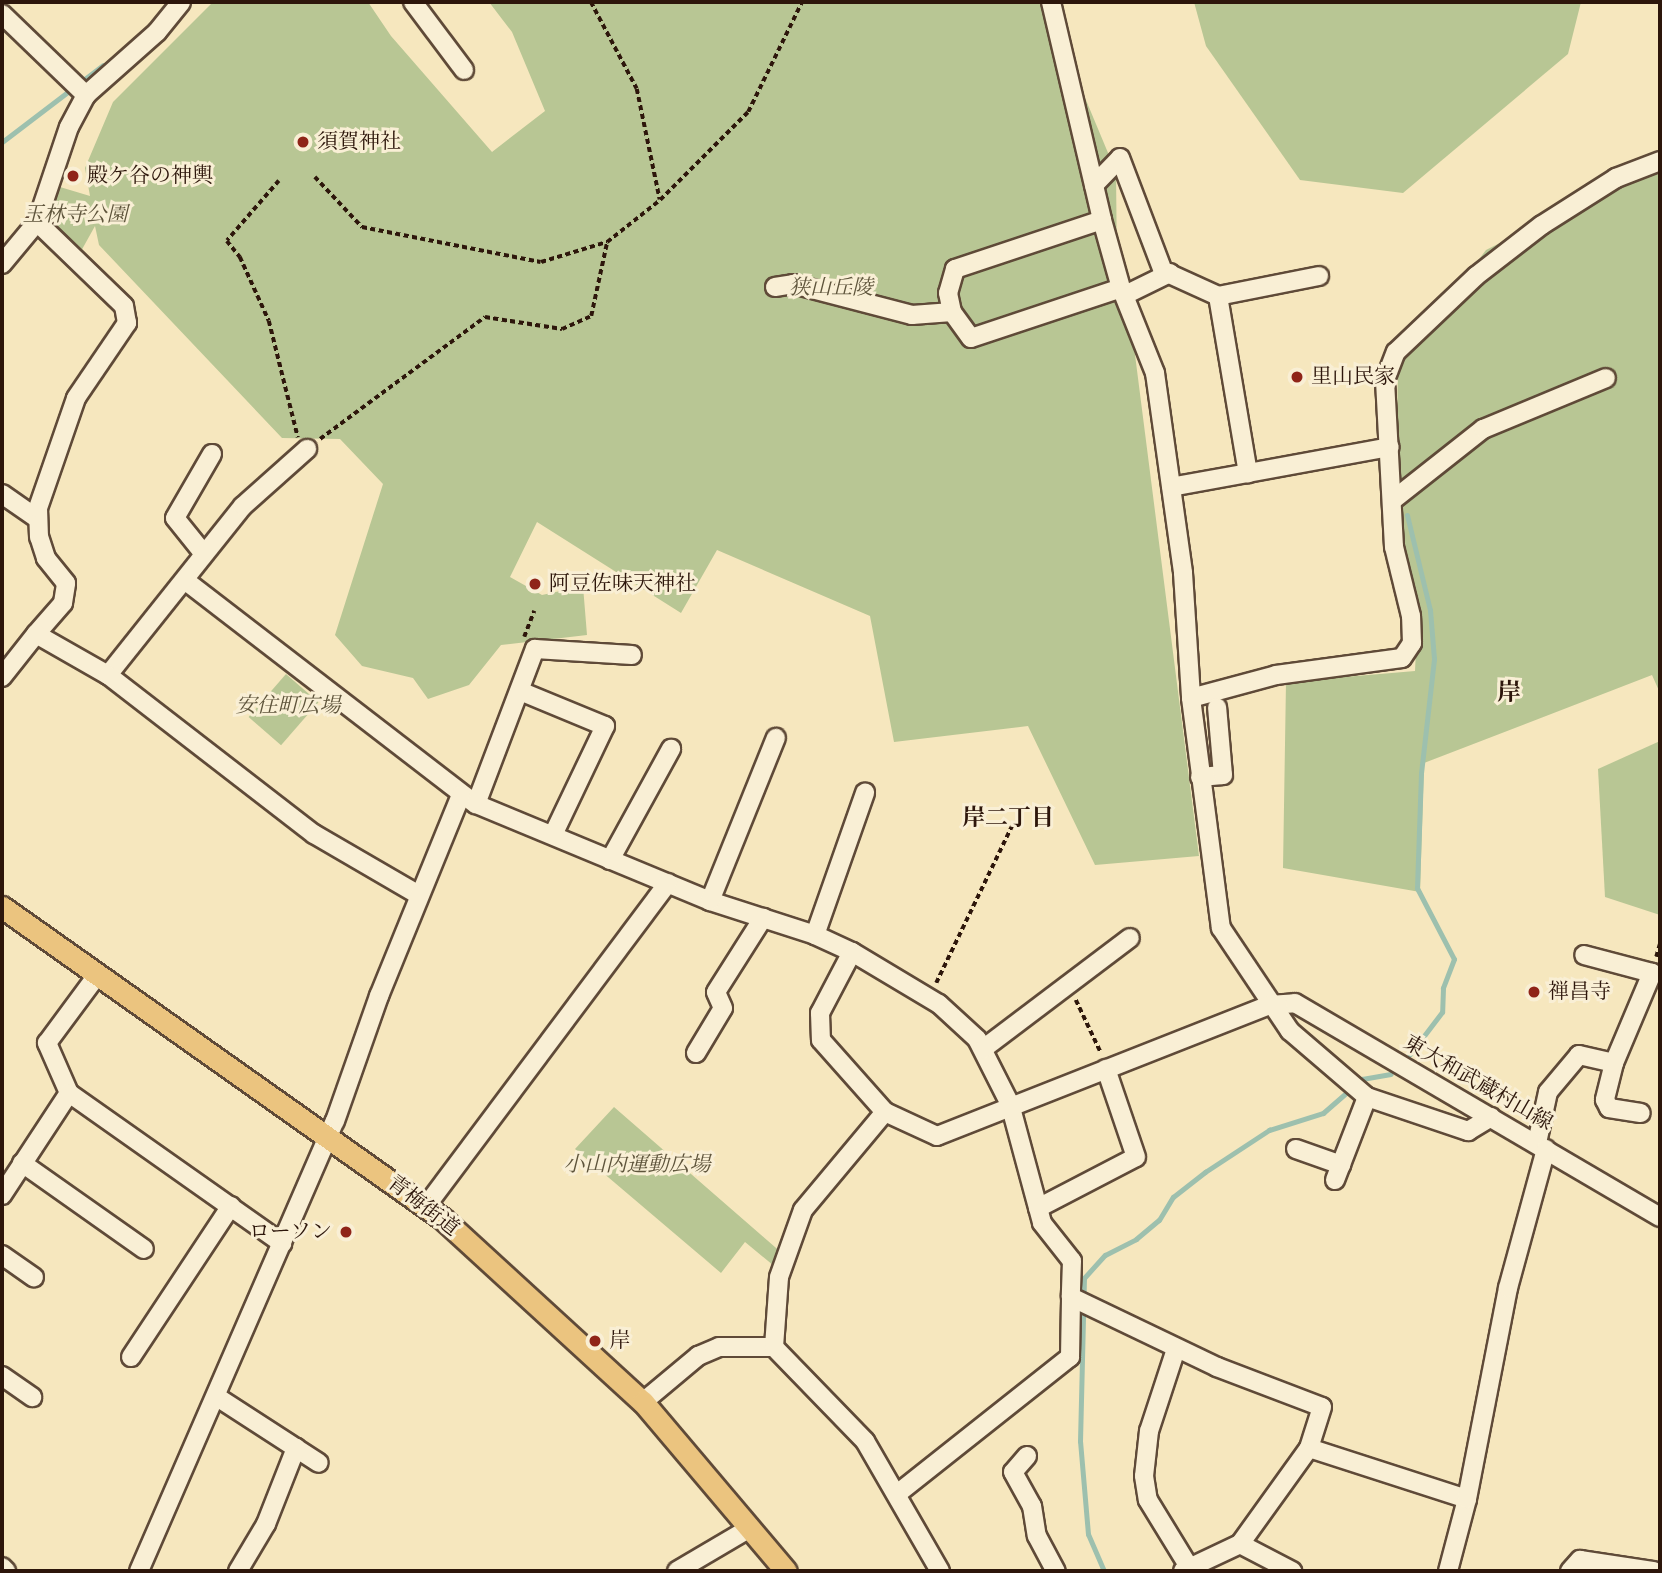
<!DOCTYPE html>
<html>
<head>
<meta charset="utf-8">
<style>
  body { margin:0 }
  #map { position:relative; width:1662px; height:1573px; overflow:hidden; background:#f6e7be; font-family:Cardo,"Noto Serif JP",serif }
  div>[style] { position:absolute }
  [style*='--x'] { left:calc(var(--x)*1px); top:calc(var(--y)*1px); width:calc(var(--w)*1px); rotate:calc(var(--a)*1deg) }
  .green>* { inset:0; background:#b8c694; transform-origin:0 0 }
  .stream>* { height:5px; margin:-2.5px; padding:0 2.5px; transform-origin:2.5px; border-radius:2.5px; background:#9dc0ae }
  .path>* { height:3.5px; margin-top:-1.75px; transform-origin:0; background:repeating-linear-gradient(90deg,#2d160b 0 5px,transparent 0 8.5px) }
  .roads { filter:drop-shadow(2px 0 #5f4a38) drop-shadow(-2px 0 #5f4a38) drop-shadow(0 2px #5f4a38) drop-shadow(0 -2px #5f4a38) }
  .minor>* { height:18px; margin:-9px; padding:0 9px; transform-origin:9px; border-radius:9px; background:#f9efd5 }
  .major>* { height:21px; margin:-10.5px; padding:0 10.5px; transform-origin:10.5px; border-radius:10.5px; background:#ebc47f }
  .dots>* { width:19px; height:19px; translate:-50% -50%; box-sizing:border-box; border:4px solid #f9efd5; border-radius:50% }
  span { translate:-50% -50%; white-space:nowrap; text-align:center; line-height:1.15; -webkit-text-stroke:6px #f9efd5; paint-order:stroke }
  .poi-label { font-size:21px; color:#2d160b }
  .left { translate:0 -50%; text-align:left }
  .right { translate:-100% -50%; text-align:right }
  .park-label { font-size:21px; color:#5e543b; font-style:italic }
  .street-label { font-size:21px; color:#2d160b }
  .neighbourhood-label { font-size:23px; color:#2d160b; font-weight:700 }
  .quarter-label { font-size:24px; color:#2d160b; font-weight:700 }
  .frame { position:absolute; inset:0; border:4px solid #2d160b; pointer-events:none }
</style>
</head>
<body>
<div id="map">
  <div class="green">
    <i style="clip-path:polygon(213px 2px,368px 2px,391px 36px,492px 152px,545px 111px,512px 32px,489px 2px,1052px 2px,1058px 33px,1116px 172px,1117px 268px,1133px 339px,1199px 856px,1095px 865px,1028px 726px,894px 742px,870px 616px,717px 550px,681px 613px,537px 522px,510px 577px,542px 595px,583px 586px,587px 635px,501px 645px,469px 685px,428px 699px,413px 678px,362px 666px,335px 635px,383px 484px,340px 439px,282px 438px,99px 245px,95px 226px,80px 253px,48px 221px,60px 187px,90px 196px,85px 168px,113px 102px)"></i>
    <i style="clip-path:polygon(1194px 2px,1581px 2px,1568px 54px,1403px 193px,1300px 180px,1206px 46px)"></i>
    <i style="clip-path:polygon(1660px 162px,1660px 693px,1652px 675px,1424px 763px,1420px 892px,1283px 868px,1286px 682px,1415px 671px,1417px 628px,1396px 486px,1398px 366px,1486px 250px)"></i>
    <i style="left:286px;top:674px;width:43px;height:57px;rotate:41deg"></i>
    <i style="clip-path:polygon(1660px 741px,1660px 915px,1605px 897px,1598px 769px)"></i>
    <i style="clip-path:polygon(614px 1107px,783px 1254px,779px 1270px,745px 1242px,721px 1273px,575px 1149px)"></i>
  </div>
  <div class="stream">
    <i style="--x:2;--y:142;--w:127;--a:-37.3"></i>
    <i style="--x:1407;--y:515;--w:98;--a:76.4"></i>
    <i style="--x:1430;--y:610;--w:49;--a:85.3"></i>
    <i style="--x:1434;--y:659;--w:115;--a:96.5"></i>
    <i style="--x:1421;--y:773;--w:115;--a:92"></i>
    <i style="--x:1417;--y:888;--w:80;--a:62.5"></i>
    <i style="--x:1454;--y:959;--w:31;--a:111"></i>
    <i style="--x:1443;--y:988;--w:24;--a:92"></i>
    <i style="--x:1442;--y:1012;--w:53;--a:127.3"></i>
    <i style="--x:1104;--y:1571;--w:40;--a:-113.4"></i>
    <i style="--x:1088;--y:1534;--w:93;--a:-94.9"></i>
    <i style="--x:1080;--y:1441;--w:163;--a:-88.6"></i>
    <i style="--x:1084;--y:1278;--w:31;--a:-48"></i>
    <i style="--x:1105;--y:1255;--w:35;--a:-27"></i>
    <i style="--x:1136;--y:1239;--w:30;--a:-40"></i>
    <i style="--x:1159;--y:1220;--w:27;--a:-59"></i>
    <i style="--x:1173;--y:1197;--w:41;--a:-38"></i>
    <i style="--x:1205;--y:1172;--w:77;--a:-33.3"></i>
    <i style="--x:1269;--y:1130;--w:57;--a:-17.5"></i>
    <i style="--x:1323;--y:1113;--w:52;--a:-41.1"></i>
    <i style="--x:1362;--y:1079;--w:29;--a:-10"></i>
  </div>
  <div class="path">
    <i style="--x:591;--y:2;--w:98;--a:62.1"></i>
    <i style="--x:637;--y:89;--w:113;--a:78.3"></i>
    <i style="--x:315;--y:177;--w:69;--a:46.8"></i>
    <i style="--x:362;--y:227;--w:182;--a:11.1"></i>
    <i style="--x:541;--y:262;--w:69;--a:-16.9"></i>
    <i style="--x:279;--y:181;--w:79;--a:130.9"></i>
    <i style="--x:227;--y:241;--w:21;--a:51"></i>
    <i style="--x:240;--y:257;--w:70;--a:65.6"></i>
    <i style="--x:269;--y:321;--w:120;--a:76"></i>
    <i style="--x:320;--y:439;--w:205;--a:-36.5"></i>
    <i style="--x:485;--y:317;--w:78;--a:8.9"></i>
    <i style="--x:562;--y:329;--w:32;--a:-24"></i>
    <i style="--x:591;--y:316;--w:76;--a:-77.8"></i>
    <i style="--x:607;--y:242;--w:68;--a:-38.4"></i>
    <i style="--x:660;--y:200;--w:124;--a:-45"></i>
    <i style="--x:748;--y:112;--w:123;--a:-63.9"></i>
    <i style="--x:524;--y:637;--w:28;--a:-69"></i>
    <i style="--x:1656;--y:957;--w:15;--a:-74"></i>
    <i style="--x:936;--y:983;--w:174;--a:-64.2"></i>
    <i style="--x:1076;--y:1000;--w:59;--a:64.7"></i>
  </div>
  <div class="roads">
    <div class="minor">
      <i style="--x:413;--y:2;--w:85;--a:53.1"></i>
      <i style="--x:1051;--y:2;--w:224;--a:76.8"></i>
      <i style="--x:1102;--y:220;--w:71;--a:74.4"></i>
      <i style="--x:1121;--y:288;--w:92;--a:68.2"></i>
      <i style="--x:1155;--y:373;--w:202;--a:82"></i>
      <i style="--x:1183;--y:573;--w:125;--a:86.3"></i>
      <i style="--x:1191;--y:698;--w:232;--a:82.6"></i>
      <i style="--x:1221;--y:928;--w:124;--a:56.2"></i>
      <i style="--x:1290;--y:1031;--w:101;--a:40.6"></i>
      <i style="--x:1367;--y:1097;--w:107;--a:18.6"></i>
      <i style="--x:1468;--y:1131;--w:27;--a:-31"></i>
      <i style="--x:2;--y:14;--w:117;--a:44"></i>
      <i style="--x:1094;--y:185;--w:37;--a:-46"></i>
      <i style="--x:1120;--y:158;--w:121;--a:69.2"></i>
      <i style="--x:1163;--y:271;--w:60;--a:24.4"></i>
      <i style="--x:1218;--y:296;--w:180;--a:80.4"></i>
      <i style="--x:1248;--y:473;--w:78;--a:169.7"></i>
      <i style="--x:1102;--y:220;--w:155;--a:161.6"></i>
      <i style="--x:955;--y:269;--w:25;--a:106"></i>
      <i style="--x:948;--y:293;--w:19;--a:78"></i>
      <i style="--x:952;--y:312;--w:32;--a:54"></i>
      <i style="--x:971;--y:338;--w:158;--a:-18.4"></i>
      <i style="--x:2;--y:264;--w:55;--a:-50.2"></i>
      <i style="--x:37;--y:222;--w:100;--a:-71.4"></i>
      <i style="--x:69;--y:127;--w:36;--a:-62"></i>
      <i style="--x:86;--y:95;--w:95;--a:-41.6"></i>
      <i style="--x:157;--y:32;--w:38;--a:-51"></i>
      <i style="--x:775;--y:287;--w:18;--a:-9"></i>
      <i style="--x:793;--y:284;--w:123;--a:14.6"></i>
      <i style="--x:912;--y:315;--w:40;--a:-4.3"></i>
      <i style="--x:1125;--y:295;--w:50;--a:-26.1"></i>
      <i style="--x:1218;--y:296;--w:103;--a:-11.2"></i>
      <i style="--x:1248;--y:473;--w:144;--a:-10.4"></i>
      <i style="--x:2;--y:494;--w:44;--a:34.8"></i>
      <i style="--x:1393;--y:500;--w:115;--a:-38.3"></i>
      <i style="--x:1483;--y:429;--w:133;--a:-22.5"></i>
      <i style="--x:204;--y:554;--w:46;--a:-128.9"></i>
      <i style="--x:175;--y:518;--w:74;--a:-60"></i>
      <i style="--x:186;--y:581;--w:366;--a:37.6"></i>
      <i style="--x:476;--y:804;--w:253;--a:22.5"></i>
      <i style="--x:710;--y:901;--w:110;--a:17.9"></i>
      <i style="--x:815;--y:935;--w:41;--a:24.7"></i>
      <i style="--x:852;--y:952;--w:101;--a:30.9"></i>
      <i style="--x:939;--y:1004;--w:52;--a:42.6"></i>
      <i style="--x:977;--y:1039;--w:73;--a:63.1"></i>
      <i style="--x:1010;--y:1104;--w:123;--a:74.9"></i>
      <i style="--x:1042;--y:1223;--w:48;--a:51.7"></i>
      <i style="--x:1072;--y:1261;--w:36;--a:92"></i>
      <i style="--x:1071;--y:1297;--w:162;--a:25.6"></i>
      <i style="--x:1217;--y:1367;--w:112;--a:20.9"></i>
      <i style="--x:1322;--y:1407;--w:43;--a:107.6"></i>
      <i style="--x:1309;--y:1448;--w:118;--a:125.7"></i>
      <i style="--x:1240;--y:1544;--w:63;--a:154.7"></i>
      <i style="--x:36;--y:634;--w:41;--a:-48.9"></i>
      <i style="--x:63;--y:603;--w:20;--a:-81"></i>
      <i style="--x:66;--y:583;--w:32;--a:-129"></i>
      <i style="--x:46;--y:558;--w:22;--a:-108"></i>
      <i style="--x:39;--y:537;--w:29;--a:-92"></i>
      <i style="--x:38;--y:508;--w:116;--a:-70.9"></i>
      <i style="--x:76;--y:398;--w:91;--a:-55.8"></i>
      <i style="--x:127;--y:323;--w:17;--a:-100"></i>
      <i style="--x:124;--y:306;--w:121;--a:-136"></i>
      <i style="--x:108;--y:675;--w:216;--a:-51.4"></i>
      <i style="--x:243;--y:506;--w:86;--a:-41.7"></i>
      <i style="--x:2;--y:677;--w:55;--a:-51.7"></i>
      <i style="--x:36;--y:634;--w:83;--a:29.7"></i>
      <i style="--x:108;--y:675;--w:260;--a:37.7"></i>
      <i style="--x:314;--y:834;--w:121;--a:30.2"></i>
      <i style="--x:520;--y:691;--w:92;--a:22.4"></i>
      <i style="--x:605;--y:726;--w:121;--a:115.5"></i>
      <i style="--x:1191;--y:698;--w:88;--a:-15.1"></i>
      <i style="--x:1276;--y:675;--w:127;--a:-7.7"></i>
      <i style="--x:1402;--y:658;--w:18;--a:-56"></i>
      <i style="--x:1412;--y:643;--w:27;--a:-92"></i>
      <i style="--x:1411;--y:616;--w:71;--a:-103.8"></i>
      <i style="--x:1394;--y:547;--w:167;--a:-93.1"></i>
      <i style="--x:1385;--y:380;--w:30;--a:-69"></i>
      <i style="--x:1396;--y:352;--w:110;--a:-43.5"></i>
      <i style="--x:1476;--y:276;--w:83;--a:-37.7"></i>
      <i style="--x:1542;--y:225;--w:88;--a:-32.4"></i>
      <i style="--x:1616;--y:178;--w:47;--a:-21.1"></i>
      <i style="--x:1200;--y:777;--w:23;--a:-5"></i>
      <i style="--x:1223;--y:775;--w:68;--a:-95"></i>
      <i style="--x:476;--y:804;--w:166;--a:-69.2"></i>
      <i style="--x:535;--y:649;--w:97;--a:3.5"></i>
      <i style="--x:610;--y:860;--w:127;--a:-61.2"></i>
      <i style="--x:710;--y:901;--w:176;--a:-68"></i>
      <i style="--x:815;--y:935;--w:151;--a:-70.6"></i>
      <i style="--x:852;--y:952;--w:69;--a:117.7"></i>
      <i style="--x:820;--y:1013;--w:27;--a:88"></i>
      <i style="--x:821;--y:1040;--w:96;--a:48.4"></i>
      <i style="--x:983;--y:1049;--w:184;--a:-37.1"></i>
      <i style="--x:696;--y:1053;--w:52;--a:-59"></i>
      <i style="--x:723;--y:1008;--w:17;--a:-114"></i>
      <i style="--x:716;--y:992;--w:88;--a:-57.6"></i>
      <i style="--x:1614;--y:1063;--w:38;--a:104"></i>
      <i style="--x:1605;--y:1100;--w:9;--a:63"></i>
      <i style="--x:1609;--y:1108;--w:32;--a:9"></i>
      <i style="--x:69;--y:1093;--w:55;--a:-113.7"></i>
      <i style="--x:47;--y:1043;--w:86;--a:-53.5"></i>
      <i style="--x:1537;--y:1143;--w:52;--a:-77.8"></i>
      <i style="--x:1548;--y:1092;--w:48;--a:-50"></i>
      <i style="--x:1579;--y:1055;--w:36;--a:13"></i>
      <i style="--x:1614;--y:1063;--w:98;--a:-67.1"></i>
      <i style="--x:1652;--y:973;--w:70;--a:-165.2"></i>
      <i style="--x:1296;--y:1149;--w:48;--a:19.6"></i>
      <i style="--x:22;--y:1163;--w:149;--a:35.2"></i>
      <i style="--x:1335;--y:1180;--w:89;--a:-68.9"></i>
      <i style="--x:2;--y:1195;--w:122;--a:-56.7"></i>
      <i style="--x:69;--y:1093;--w:261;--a:35.2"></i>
      <i style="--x:427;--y:1205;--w:402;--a:-53.2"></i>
      <i style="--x:1038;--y:1208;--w:110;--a:-27.5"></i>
      <i style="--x:1136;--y:1157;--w:93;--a:-108.8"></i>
      <i style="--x:2;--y:1255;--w:39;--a:35"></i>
      <i style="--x:1176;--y:1349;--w:86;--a:108.2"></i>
      <i style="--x:1149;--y:1431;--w:45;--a:96.3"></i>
      <i style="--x:1144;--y:1476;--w:24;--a:81"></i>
      <i style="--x:1148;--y:1500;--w:79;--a:58.5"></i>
      <i style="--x:131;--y:1357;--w:181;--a:-56.5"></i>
      <i style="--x:2;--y:1376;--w:37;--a:35"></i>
      <i style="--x:217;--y:1397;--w:121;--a:32.9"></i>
      <i style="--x:643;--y:1402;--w:72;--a:-39.9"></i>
      <i style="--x:698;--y:1356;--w:23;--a:-23"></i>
      <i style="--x:719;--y:1347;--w:55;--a:0"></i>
      <i style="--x:1309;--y:1448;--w:166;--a:17.9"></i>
      <i style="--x:1027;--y:1456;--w:21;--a:131"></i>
      <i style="--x:1013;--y:1472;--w:39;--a:61"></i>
      <i style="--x:1032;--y:1506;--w:30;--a:81"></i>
      <i style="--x:1037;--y:1536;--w:40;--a:62"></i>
      <i style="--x:897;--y:1494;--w:221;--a:-38.4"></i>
      <i style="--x:1070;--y:1357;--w:60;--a:-89"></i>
      <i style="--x:1240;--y:1544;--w:59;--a:27.4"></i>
      <i style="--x:2;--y:1567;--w:6;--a:45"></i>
      <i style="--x:139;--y:1571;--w:491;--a:-66.5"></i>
      <i style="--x:335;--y:1121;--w:133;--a:-70.6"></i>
      <i style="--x:379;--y:996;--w:217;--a:-67.8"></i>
      <i style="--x:238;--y:1571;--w:55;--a:-59.2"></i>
      <i style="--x:266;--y:1524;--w:82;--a:-68.5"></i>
      <i style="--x:677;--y:1571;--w:85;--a:-30.5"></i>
      <i style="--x:940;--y:1571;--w:150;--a:-120"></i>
      <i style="--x:865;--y:1441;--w:131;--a:-134.1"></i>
      <i style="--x:774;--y:1347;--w:70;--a:-85.9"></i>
      <i style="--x:779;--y:1277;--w:71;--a:-70.3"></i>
      <i style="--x:803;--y:1210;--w:128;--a:-50.1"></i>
      <i style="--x:885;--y:1112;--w:57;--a:24.8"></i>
      <i style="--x:937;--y:1136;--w:357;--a:-21.5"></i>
      <i style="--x:1269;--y:1005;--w:26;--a:-4"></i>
      <i style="--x:1295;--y:1003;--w:423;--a:30.4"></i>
      <i style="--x:1448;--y:1571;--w:74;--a:-75.2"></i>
      <i style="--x:1467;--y:1499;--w:215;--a:-79"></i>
      <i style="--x:1508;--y:1288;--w:144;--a:-74.7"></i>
      <i style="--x:1570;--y:1571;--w:15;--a:-48"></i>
      <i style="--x:1580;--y:1560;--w:75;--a:8.5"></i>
    </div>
    <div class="major">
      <i style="--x:2;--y:907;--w:540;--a:35.28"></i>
      <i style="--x:443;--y:1219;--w:271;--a:42.5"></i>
      <i style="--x:643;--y:1402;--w:221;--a:49.8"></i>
    </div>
  </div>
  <div class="dots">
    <i style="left:303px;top:142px;background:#8f2418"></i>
    <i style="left:73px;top:176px;background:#8f2418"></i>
    <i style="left:1297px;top:377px;background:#8f2418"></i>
    <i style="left:535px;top:584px;background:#8f2418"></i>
    <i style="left:1534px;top:992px;background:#8f2418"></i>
    <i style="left:346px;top:1232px;background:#8f2418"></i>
    <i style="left:595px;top:1341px;background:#8f2418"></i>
  </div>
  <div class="poi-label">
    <span class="left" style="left:317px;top:142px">須賀神社</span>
    <span class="left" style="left:87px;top:176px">殿ケ谷の神輿</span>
    <span class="left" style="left:1311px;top:377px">里山民家</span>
    <span class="left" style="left:549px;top:584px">阿豆佐味天神社</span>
    <span class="left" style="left:1548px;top:992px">禅昌寺</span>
    <span class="right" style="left:332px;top:1232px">ローソン</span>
    <span class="left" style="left:609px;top:1341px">岸</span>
  </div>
  <div class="park-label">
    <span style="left:75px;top:215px">玉林寺公園</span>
    <span style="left:831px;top:288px">狭山丘陵</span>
    <span style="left:288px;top:706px">安住町広場</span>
    <span style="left:637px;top:1165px">小山内運動広場</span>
  </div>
  <div class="street-label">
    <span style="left:1478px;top:1083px;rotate:30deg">東大和武蔵村山線</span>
    <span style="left:423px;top:1206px;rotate:38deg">青梅街道</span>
  </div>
  <div class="neighbourhood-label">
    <span style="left:1008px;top:818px">岸二丁目</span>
  </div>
  <div class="quarter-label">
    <span style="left:1509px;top:693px">岸</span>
  </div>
  <div class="frame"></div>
</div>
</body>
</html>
